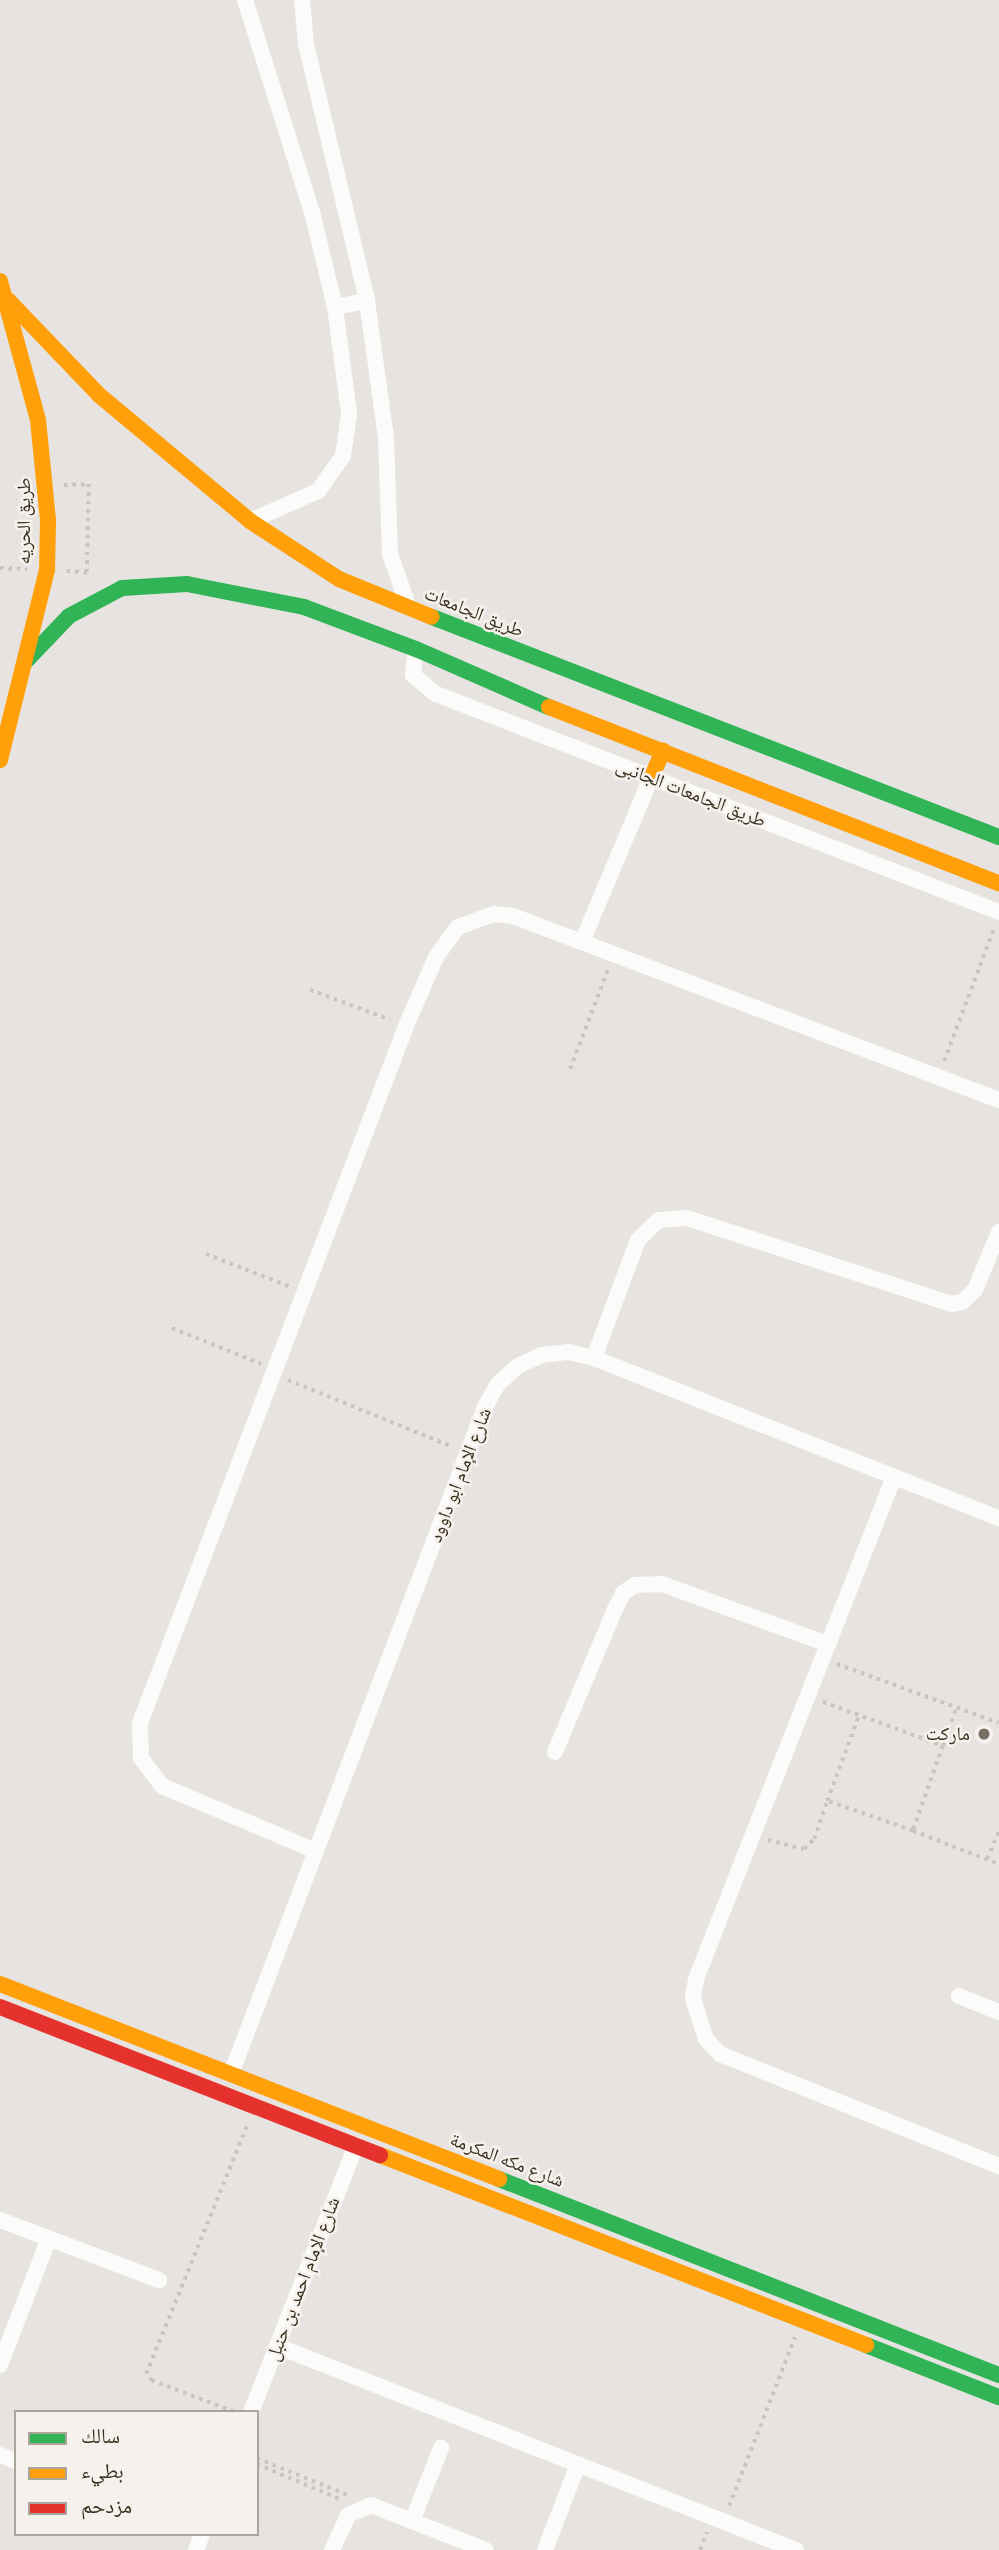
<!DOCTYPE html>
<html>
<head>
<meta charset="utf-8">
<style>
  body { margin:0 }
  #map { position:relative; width:999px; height:2550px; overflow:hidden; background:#e7e3e0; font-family:"PT Sans Narrow","Noto Naskh Arabic",sans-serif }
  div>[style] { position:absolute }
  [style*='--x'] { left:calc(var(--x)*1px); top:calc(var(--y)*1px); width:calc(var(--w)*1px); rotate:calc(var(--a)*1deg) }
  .path>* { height:3.5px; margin-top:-1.75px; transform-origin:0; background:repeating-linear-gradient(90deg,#c7c5bf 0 3.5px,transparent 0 8.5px) }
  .street>* { height:16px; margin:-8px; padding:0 8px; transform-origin:8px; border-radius:8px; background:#fbfbfa }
  .fast>* { height:16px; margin:-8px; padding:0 8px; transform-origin:8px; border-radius:8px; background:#30b455 }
  .slow>* { height:16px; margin:-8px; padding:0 8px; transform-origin:8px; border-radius:8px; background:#ff9f0a }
  .jam>* { height:16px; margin:-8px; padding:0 8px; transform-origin:8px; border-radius:8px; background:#e5322d }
  .dots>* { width:19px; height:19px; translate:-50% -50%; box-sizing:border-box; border:4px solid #f6f1ed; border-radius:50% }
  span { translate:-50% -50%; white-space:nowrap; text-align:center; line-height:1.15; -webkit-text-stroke:5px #f6f1ed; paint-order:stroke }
  .street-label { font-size:19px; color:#39301e }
  .poi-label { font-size:19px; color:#39301e }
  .right { translate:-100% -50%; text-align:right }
  .legend { position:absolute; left:14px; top:2410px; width:245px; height:126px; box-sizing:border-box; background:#f6f1ed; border:2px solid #aaa49a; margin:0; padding:9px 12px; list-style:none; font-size:21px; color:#39301e }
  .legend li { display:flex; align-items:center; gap:14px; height:35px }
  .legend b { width:35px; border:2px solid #aaa49a }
</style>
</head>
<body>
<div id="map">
  <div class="path">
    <i style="--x:64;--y:485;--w:25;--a:-2"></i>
    <i style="--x:89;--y:484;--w:89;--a:91.3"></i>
    <i style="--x:87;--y:573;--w:21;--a:-175"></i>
    <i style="--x:0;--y:568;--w:27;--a:2"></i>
    <i style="--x:310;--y:990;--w:86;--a:20.3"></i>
    <i style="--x:944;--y:1061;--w:142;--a:-69.4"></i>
    <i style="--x:570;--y:1069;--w:107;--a:-69.2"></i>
    <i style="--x:206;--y:1254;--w:91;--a:21.2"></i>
    <i style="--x:172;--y:1328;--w:96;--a:22"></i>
    <i style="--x:288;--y:1380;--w:178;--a:22.1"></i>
    <i style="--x:837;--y:1664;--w:172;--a:20"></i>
    <i style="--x:823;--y:1702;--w:128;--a:20.1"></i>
    <i style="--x:943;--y:1746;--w:90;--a:109.4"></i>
    <i style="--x:913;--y:1831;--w:91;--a:-160.8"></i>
    <i style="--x:827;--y:1801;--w:92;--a:-69.6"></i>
    <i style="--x:943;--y:1746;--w:39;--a:-71"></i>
    <i style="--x:913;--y:1831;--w:92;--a:21"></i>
    <i style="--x:768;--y:1840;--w:37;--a:14"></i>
    <i style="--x:804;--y:1849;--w:14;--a:-45"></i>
    <i style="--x:814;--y:1839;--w:40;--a:-71.1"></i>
    <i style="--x:987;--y:1859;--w:30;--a:-67"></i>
    <i style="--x:234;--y:2412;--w:88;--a:-159.3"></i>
    <i style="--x:152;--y:2381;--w:9;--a:-131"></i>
    <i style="--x:146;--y:2374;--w:271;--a:-67.9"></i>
    <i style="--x:257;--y:2458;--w:100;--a:22.2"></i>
    <i style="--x:257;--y:2464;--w:92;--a:23"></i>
    <i style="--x:729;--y:2506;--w:181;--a:-68.7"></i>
    <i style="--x:700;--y:2550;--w:19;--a:-69"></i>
  </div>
  <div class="street">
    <i style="--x:245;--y:0;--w:222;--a:72.5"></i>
    <i style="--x:312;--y:212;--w:98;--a:76.4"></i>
    <i style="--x:335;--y:307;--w:108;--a:82.5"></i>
    <i style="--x:349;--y:414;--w:42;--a:98.1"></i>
    <i style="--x:343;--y:456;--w:43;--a:125.5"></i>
    <i style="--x:318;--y:491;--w:74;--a:156.2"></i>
    <i style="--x:302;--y:0;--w:44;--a:84.8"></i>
    <i style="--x:306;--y:44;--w:264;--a:76.6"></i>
    <i style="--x:367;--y:301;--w:138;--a:82.1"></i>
    <i style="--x:386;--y:438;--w:116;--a:88"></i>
    <i style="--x:390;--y:554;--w:57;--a:70.6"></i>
    <i style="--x:335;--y:307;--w:33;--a:-11"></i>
    <i style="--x:416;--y:649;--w:26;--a:97"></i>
    <i style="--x:413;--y:675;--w:30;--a:40"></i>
    <i style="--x:436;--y:694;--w:604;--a:21.17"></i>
    <i style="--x:582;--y:942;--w:178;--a:-67.2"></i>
    <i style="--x:594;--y:1358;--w:126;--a:-69.6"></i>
    <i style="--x:638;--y:1240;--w:29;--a:-44"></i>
    <i style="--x:659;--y:1220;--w:28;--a:-4"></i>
    <i style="--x:687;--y:1218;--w:278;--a:18"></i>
    <i style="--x:951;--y:1304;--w:11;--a:-10"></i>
    <i style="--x:962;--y:1302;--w:18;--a:-43"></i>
    <i style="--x:975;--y:1290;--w:63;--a:-67.5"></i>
    <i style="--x:894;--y:1477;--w:540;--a:111.53"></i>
    <i style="--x:696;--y:1979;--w:20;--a:99"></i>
    <i style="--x:693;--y:1999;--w:42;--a:72"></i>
    <i style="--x:706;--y:2039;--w:21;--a:47"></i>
    <i style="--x:720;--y:2054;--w:301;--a:21.9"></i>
    <i style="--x:555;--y:1752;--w:155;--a:-67.2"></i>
    <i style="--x:615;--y:1609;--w:18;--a:-63"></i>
    <i style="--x:623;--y:1593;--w:14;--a:-34"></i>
    <i style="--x:635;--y:1585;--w:27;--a:-2"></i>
    <i style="--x:662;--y:1584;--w:177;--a:19.9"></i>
    <i style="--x:316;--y:1851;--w:167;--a:-157.1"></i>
    <i style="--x:162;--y:1786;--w:35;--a:-127"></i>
    <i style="--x:141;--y:1758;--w:35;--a:-92"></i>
    <i style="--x:140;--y:1723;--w:746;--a:-69.11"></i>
    <i style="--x:406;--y:1026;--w:75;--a:-66.5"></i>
    <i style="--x:436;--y:957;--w:37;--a:-54"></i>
    <i style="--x:458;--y:927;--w:38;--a:-20"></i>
    <i style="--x:494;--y:914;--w:19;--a:6"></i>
    <i style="--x:513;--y:916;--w:520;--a:20.74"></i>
    <i style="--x:959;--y:1996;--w:43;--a:21.8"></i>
    <i style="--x:231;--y:2074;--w:714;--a:-69.15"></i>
    <i style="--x:485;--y:1407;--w:26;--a:-61"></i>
    <i style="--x:498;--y:1384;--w:27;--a:-42"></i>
    <i style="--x:518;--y:1366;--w:26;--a:-25"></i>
    <i style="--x:542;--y:1355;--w:26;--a:-7"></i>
    <i style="--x:568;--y:1352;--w:27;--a:13"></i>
    <i style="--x:594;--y:1358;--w:435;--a:21.6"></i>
    <i style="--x:0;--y:2220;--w:170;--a:20.7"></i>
    <i style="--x:277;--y:2346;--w:558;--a:21.46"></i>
    <i style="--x:0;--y:2365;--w:136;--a:-68.9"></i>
    <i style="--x:251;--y:2412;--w:287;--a:-68.5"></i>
    <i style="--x:0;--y:2455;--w:17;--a:21"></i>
    <i style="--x:412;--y:2521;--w:79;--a:-68.3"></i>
    <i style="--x:196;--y:2550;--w:17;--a:-69"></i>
    <i style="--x:332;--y:2550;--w:38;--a:-65"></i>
    <i style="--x:348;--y:2515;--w:25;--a:-23"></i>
    <i style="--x:371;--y:2505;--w:123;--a:21.4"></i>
    <i style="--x:545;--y:2550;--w:92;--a:-69"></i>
  </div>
  <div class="fast">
    <i style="--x:432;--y:617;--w:608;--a:21.21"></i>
    <i style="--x:26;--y:661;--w:62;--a:-46.3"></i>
    <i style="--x:69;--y:616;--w:60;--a:-27.8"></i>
    <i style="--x:122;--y:588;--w:65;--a:-3.5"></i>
    <i style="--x:187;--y:584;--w:119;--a:11.1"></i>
    <i style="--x:304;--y:607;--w:120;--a:20.6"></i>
    <i style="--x:416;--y:649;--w:145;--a:23.6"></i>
    <i style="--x:499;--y:2179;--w:537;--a:21.41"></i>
    <i style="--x:866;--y:2345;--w:143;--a:21.4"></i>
  </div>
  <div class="slow">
    <i style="--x:0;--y:281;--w:144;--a:74.7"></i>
    <i style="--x:38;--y:420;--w:100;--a:84.3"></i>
    <i style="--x:48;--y:520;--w:50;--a:91.1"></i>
    <i style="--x:47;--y:570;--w:196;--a:103.9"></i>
    <i style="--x:8;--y:300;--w:132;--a:46.2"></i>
    <i style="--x:99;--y:395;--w:197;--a:39.8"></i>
    <i style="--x:250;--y:521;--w:106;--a:33.1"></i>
    <i style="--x:339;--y:579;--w:100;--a:22.2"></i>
    <i style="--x:549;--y:707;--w:483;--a:21.4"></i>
    <i style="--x:651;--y:778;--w:30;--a:-66"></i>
    <i style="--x:0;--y:1984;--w:536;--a:21.34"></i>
    <i style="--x:380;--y:2155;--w:522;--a:21.35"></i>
  </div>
  <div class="jam">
    <i style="--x:0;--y:2007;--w:408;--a:21.3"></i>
  </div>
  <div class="dots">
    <i style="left:984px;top:1734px;background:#766f62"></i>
  </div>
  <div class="street-label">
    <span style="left:24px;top:521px;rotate:-90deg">طريق الحريه</span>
    <span style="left:474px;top:612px;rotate:22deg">طريق الجامعات</span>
    <span style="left:691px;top:793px;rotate:21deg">طريق الجامعات الجانبى</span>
    <span style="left:460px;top:1475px;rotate:-69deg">شارع الإمام ابو داوود</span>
    <span style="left:507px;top:2160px;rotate:21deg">شارع مكه المكرمة</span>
    <span style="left:303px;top:2279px;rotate:-69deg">شارع الإمام احمد بن حنبل</span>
  </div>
  <div class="poi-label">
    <span class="right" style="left:970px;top:1734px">ماركت</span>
  </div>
  <ul class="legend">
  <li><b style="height:9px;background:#30b455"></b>سالك</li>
  <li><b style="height:9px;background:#ff9f0a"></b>بطيء</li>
  <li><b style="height:9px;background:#e5322d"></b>مزدحم</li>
  </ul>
</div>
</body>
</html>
